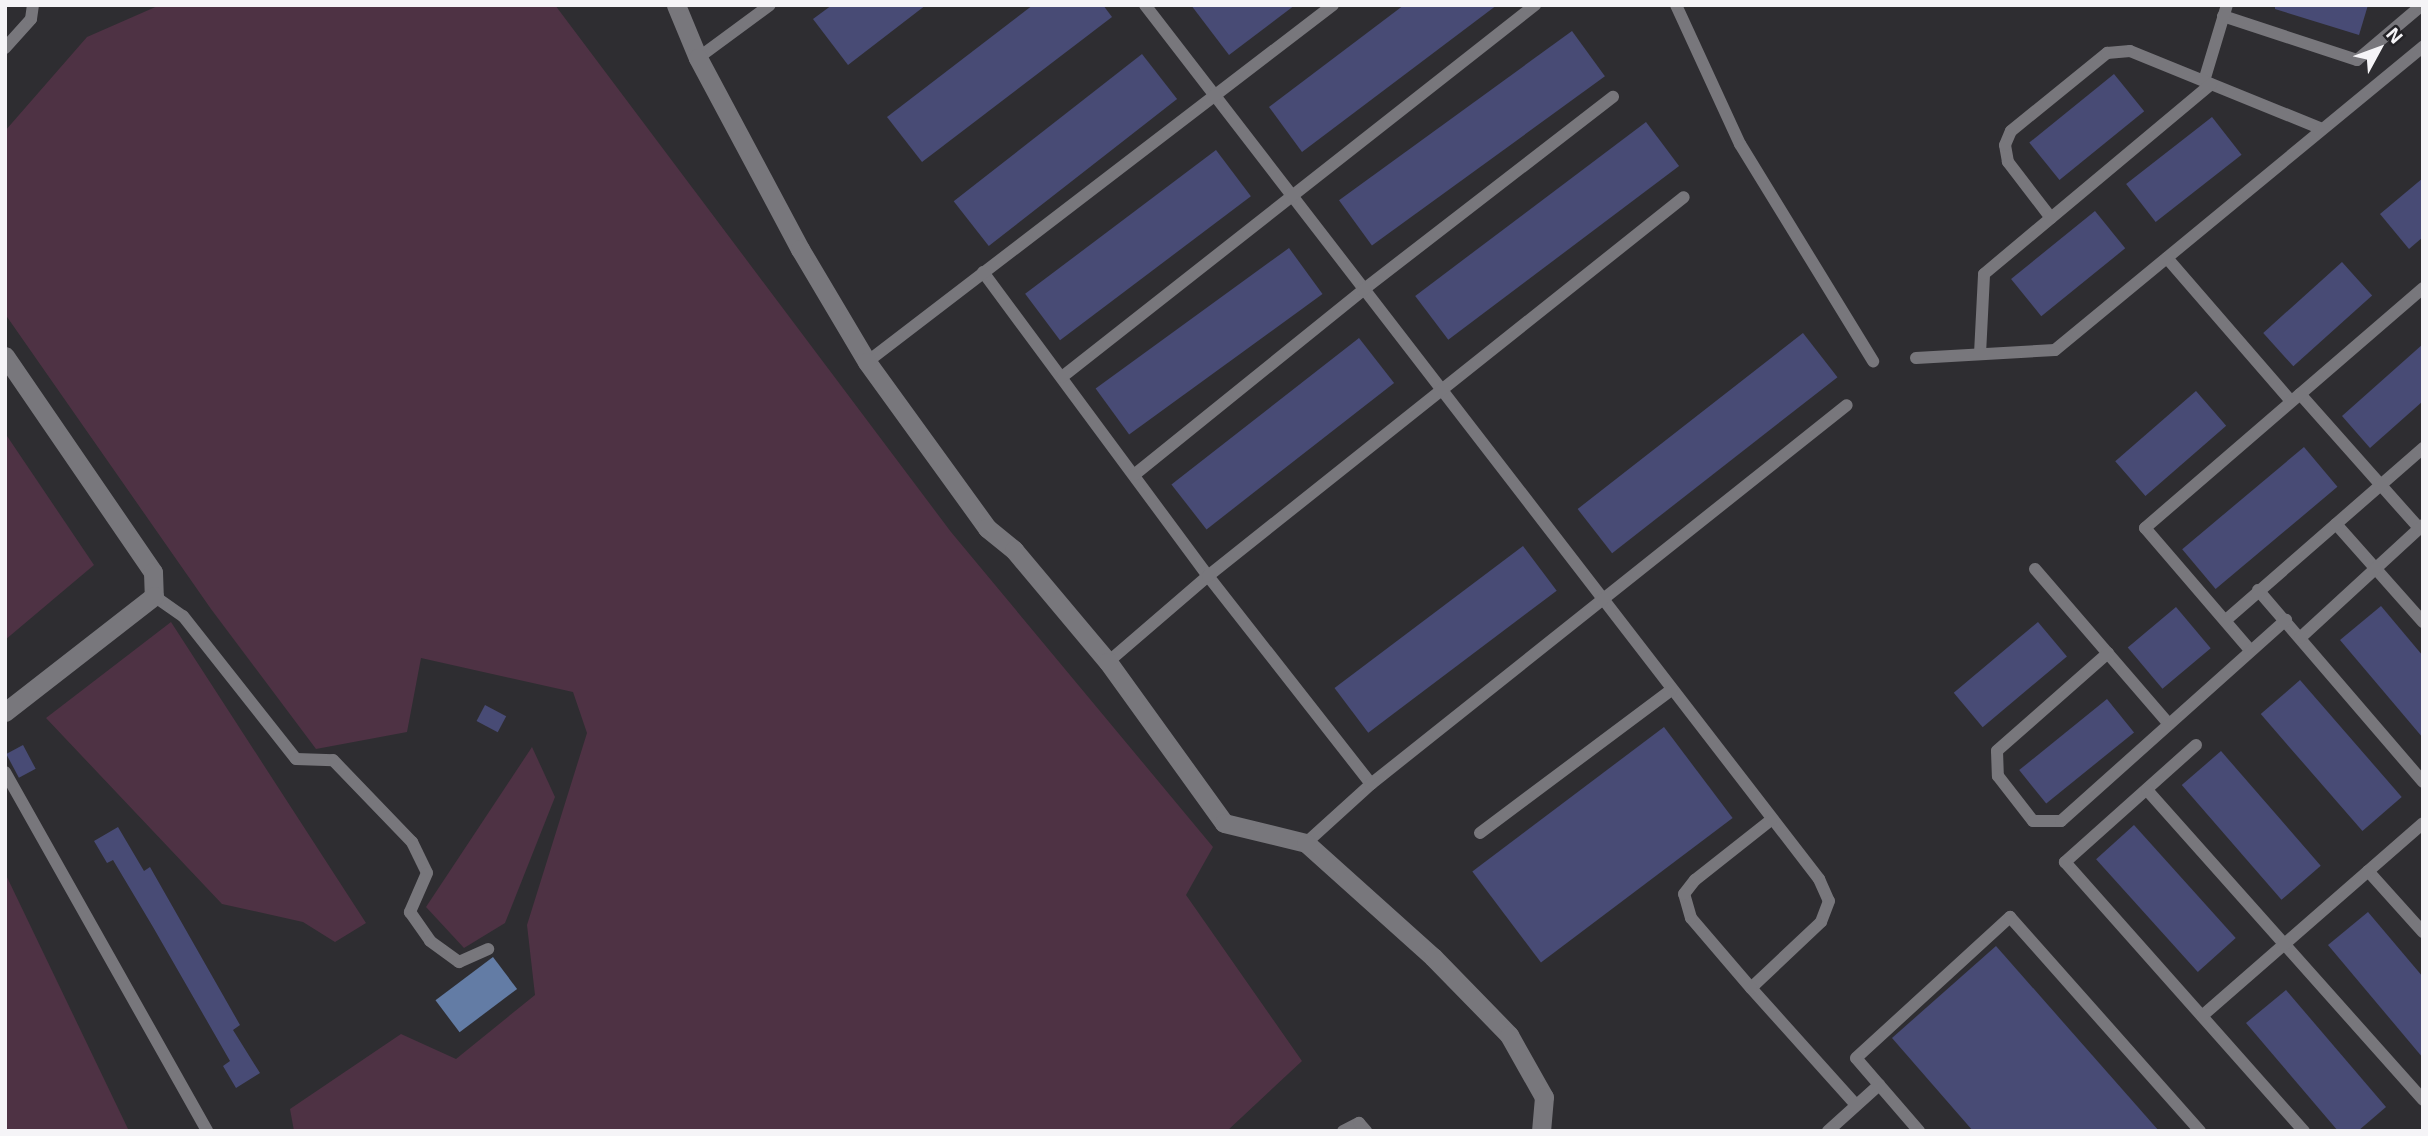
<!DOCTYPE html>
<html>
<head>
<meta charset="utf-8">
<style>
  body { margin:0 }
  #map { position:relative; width:2428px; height:1136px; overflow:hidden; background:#2e2d31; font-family:"Exo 2",sans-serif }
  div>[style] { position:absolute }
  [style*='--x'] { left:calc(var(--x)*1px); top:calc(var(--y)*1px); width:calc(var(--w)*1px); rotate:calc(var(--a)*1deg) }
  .green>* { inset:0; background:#4e3244 }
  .water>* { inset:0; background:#637ca5; transform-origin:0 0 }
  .building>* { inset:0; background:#484b75; transform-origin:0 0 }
  .service>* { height:12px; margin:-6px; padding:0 6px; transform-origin:6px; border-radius:6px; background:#78777c }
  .minor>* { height:19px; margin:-9.5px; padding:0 9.5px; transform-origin:9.5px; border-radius:9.5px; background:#78777c }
  .tertiary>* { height:19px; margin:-9.5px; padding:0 9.5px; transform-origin:9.5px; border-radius:9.5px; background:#78777c }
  span { translate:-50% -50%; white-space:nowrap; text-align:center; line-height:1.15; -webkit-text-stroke:5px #242327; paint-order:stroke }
  .frame { position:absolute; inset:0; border:7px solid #f5f4f7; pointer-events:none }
  .north { position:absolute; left:2344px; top:14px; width:70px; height:70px; -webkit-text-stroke:5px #242327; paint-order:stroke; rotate:49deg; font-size:19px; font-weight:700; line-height:28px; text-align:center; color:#f5f4f7 }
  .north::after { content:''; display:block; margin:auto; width:24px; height:32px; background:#f5f4f7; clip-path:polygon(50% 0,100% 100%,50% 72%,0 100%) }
</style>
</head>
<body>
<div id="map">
  <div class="green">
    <i style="clip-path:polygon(160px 5px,555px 5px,951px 532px,1213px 847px,1186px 895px,1302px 1061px,1227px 1131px,294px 1131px,290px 1109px,401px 1034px,456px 1059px,535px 995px,527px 925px,587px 733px,573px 692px,421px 658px,407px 732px,316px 749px,211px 609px,5px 314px,5px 131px,87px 37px)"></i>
    <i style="clip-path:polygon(5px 433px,94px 565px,5px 640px)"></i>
    <i style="clip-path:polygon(171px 622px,366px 923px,335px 942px,303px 922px,222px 904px,46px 718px)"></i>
    <i style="clip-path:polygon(532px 747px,555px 797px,505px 923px,464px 948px,426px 907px)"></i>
    <i style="clip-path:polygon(5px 873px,129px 1131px,5px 1131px)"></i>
  </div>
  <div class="water">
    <i style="left:493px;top:957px;width:40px;height:72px;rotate:53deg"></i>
  </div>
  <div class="building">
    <i style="clip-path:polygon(832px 5px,926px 5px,848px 65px,813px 19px)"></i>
    <i style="clip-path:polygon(1033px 5px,1103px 5px,1112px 17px,922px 162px,887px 117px)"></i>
    <i style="clip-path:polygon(1191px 5px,1295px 5px,1229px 55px)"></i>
    <i style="clip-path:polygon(1404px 5px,1497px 5px,1302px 152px,1269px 107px)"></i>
    <i style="clip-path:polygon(2275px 5px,2368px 5px,2359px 35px,2275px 9px)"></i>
    <i style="left:1572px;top:31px;width:56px;height:288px;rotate:54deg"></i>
    <i style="left:1142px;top:54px;width:57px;height:239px;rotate:52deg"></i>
    <i style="left:2114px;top:74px;width:48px;height:109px;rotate:51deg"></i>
    <i style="left:2212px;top:117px;width:48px;height:109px;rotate:52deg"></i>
    <i style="left:1646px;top:122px;width:55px;height:289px;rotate:53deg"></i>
    <i style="left:1216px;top:150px;width:58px;height:239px;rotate:53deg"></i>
    <i style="clip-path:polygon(2423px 178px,2423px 237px,2409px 249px,2380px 214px)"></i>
    <i style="left:2095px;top:211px;width:48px;height:108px;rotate:51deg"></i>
    <i style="left:1289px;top:248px;width:57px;height:239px;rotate:54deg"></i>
    <i style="left:2342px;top:262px;width:45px;height:106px;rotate:48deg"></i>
    <i style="left:1803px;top:333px;width:56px;height:286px;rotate:52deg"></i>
    <i style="left:1359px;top:338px;width:57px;height:238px;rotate:52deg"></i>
    <i style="clip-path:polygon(2423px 344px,2423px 401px,2370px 448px,2342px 416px)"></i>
    <i style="left:2196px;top:391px;width:46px;height:107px;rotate:49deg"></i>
    <i style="left:2304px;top:447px;width:52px;height:159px;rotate:50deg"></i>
    <i style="left:1523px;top:546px;width:56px;height:236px;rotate:53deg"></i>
    <i style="clip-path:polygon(2381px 606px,2423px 656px,2423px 738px,2340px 640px)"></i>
    <i style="left:2176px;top:607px;width:54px;height:63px;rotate:50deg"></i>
    <i style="left:2038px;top:622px;width:45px;height:110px;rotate:50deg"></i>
    <i style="left:2300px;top:680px;width:155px;height:52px;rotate:49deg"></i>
    <i style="left:2107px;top:699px;width:43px;height:113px;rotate:51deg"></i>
    <i style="left:485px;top:705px;width:24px;height:18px;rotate:28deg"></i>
    <i style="left:1664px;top:727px;width:114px;height:240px;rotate:53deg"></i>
    <i style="left:23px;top:745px;width:27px;height:19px;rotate:62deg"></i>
    <i style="left:2221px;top:751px;width:152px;height:52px;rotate:49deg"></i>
    <i style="left:2134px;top:825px;width:152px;height:51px;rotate:48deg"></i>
    <i style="clip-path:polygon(118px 827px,144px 871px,150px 867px,240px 1025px,233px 1030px,260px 1073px,236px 1088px,223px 1066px,230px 1061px,153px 927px,113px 860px,107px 863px,94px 841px)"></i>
    <i style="clip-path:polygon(2368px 912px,2423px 977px,2423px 1058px,2328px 945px)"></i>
    <i style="clip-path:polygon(1996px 946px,2159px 1131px,1973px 1131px,1892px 1038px)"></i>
    <i style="clip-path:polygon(2286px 990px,2386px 1107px,2358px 1131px,2338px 1131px,2246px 1023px)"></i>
  </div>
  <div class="service">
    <i style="--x:1145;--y:5;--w:1104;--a:52.36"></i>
    <i style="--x:1819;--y:879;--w:24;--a:66"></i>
    <i style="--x:1829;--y:901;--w:22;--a:111"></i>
    <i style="--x:1821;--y:922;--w:96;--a:136.7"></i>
    <i style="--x:1751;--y:988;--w:157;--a:48.1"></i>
    <i style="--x:1676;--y:5;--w:153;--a:65.3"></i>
    <i style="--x:1740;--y:144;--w:255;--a:58.5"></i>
    <i style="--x:2223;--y:16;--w:141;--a:18.2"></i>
    <i style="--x:2357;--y:60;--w:85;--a:-40.2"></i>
    <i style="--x:5;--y:48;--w:39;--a:-48"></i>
    <i style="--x:31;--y:19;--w:14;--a:-82"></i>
    <i style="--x:698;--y:58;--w:89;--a:-36.4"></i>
    <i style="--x:2204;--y:81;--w:79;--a:-73.2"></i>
    <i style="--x:2051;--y:218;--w:71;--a:-127.5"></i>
    <i style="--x:2008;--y:162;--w:17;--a:-100"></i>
    <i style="--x:2005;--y:145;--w:15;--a:-67"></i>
    <i style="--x:2011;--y:131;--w:124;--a:-39.1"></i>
    <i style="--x:2107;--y:53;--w:23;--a:-5"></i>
    <i style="--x:2130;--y:51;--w:207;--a:22.1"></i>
    <i style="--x:2167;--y:258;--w:189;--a:49.1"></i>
    <i style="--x:983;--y:272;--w:378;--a:53.5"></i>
    <i style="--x:1208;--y:576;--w:264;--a:51.9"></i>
    <i style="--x:1980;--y:354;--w:80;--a:-87.1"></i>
    <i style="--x:1984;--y:274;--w:296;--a:-39.9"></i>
    <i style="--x:1916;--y:358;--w:139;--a:-3.3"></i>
    <i style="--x:2055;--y:350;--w:477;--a:-39.5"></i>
    <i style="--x:867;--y:362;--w:587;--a:-37.46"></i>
    <i style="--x:1062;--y:377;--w:602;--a:-38.18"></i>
    <i style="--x:2300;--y:394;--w:179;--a:48.4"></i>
    <i style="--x:1134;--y:475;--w:294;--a:-38.9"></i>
    <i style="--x:1363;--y:290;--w:316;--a:-37.7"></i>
    <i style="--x:2336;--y:524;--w:131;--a:48.4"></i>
    <i style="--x:2035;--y:569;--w:205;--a:49.2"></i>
    <i style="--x:2258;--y:590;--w:253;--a:49.3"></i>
    <i style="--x:154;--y:596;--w:35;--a:35"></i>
    <i style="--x:183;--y:616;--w:182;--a:51.7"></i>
    <i style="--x:296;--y:759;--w:37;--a:2"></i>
    <i style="--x:333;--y:760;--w:114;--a:46.1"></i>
    <i style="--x:412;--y:842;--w:34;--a:64"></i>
    <i style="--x:427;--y:873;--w:43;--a:113.6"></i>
    <i style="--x:410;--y:912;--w:35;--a:55"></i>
    <i style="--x:430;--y:941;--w:36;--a:36"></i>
    <i style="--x:459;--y:962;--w:32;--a:-24"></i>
    <i style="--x:2226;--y:620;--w:262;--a:-41.1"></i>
    <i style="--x:2300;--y:638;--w:167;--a:-42.6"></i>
    <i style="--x:2250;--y:650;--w:161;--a:-130.7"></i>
    <i style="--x:2145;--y:528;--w:367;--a:-40.8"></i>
    <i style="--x:2108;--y:653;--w:148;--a:138.6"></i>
    <i style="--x:1997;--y:751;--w:25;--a:88"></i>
    <i style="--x:1998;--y:776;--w:57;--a:52.1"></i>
    <i style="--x:2033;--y:821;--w:28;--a:0"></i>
    <i style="--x:2061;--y:821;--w:302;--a:-41.8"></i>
    <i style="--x:1108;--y:662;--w:132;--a:-40.7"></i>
    <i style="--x:1208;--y:576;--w:608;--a:-38.53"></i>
    <i style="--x:2196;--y:745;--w:176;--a:138.2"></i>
    <i style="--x:2065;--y:862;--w:360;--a:48.4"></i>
    <i style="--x:5;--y:772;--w:412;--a:60.6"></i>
    <i style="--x:2147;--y:790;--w:415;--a:48.3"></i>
    <i style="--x:1480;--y:833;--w:239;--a:-36.8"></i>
    <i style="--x:1306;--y:843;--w:88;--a:-42.2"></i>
    <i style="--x:1371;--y:784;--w:608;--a:-38.53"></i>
    <i style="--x:2368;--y:871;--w:82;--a:48"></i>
    <i style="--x:1751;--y:988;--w:92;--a:-130.6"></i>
    <i style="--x:1691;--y:918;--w:25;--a:-106"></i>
    <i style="--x:1684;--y:894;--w:18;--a:-52"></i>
    <i style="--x:1695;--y:880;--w:97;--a:-38.3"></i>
    <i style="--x:2202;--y:1016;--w:293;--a:-41.1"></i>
    <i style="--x:1343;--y:1131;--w:18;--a:-27"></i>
    <i style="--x:1359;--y:1123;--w:11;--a:49"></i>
    <i style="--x:1828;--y:1131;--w:69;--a:-42"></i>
    <i style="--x:1919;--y:1131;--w:96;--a:-130.8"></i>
    <i style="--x:1856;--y:1058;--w:209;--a:-42.5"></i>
    <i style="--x:2010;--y:917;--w:286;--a:48.4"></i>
  </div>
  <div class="minor">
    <i style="--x:5;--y:356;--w:262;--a:55.6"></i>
    <i style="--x:153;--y:572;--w:24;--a:88"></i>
    <i style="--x:154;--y:596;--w:189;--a:142.1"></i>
  </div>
  <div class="tertiary">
    <i style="--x:676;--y:5;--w:57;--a:67.5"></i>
    <i style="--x:698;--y:58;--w:217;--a:61.9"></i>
    <i style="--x:800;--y:249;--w:131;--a:59.3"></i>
    <i style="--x:867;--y:362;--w:205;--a:54.1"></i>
    <i style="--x:987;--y:528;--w:35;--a:39"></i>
    <i style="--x:1014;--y:550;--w:146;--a:50"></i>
    <i style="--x:1108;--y:662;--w:198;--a:54.2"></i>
    <i style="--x:1224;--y:823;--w:84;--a:13.7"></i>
    <i style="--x:1306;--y:843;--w:171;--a:41.9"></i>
    <i style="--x:1433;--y:957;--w:109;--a:45.7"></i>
    <i style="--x:1509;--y:1035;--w:71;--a:60.6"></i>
    <i style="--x:1544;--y:1097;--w:34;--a:95"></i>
  </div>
  <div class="frame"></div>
  <div class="north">N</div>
</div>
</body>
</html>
